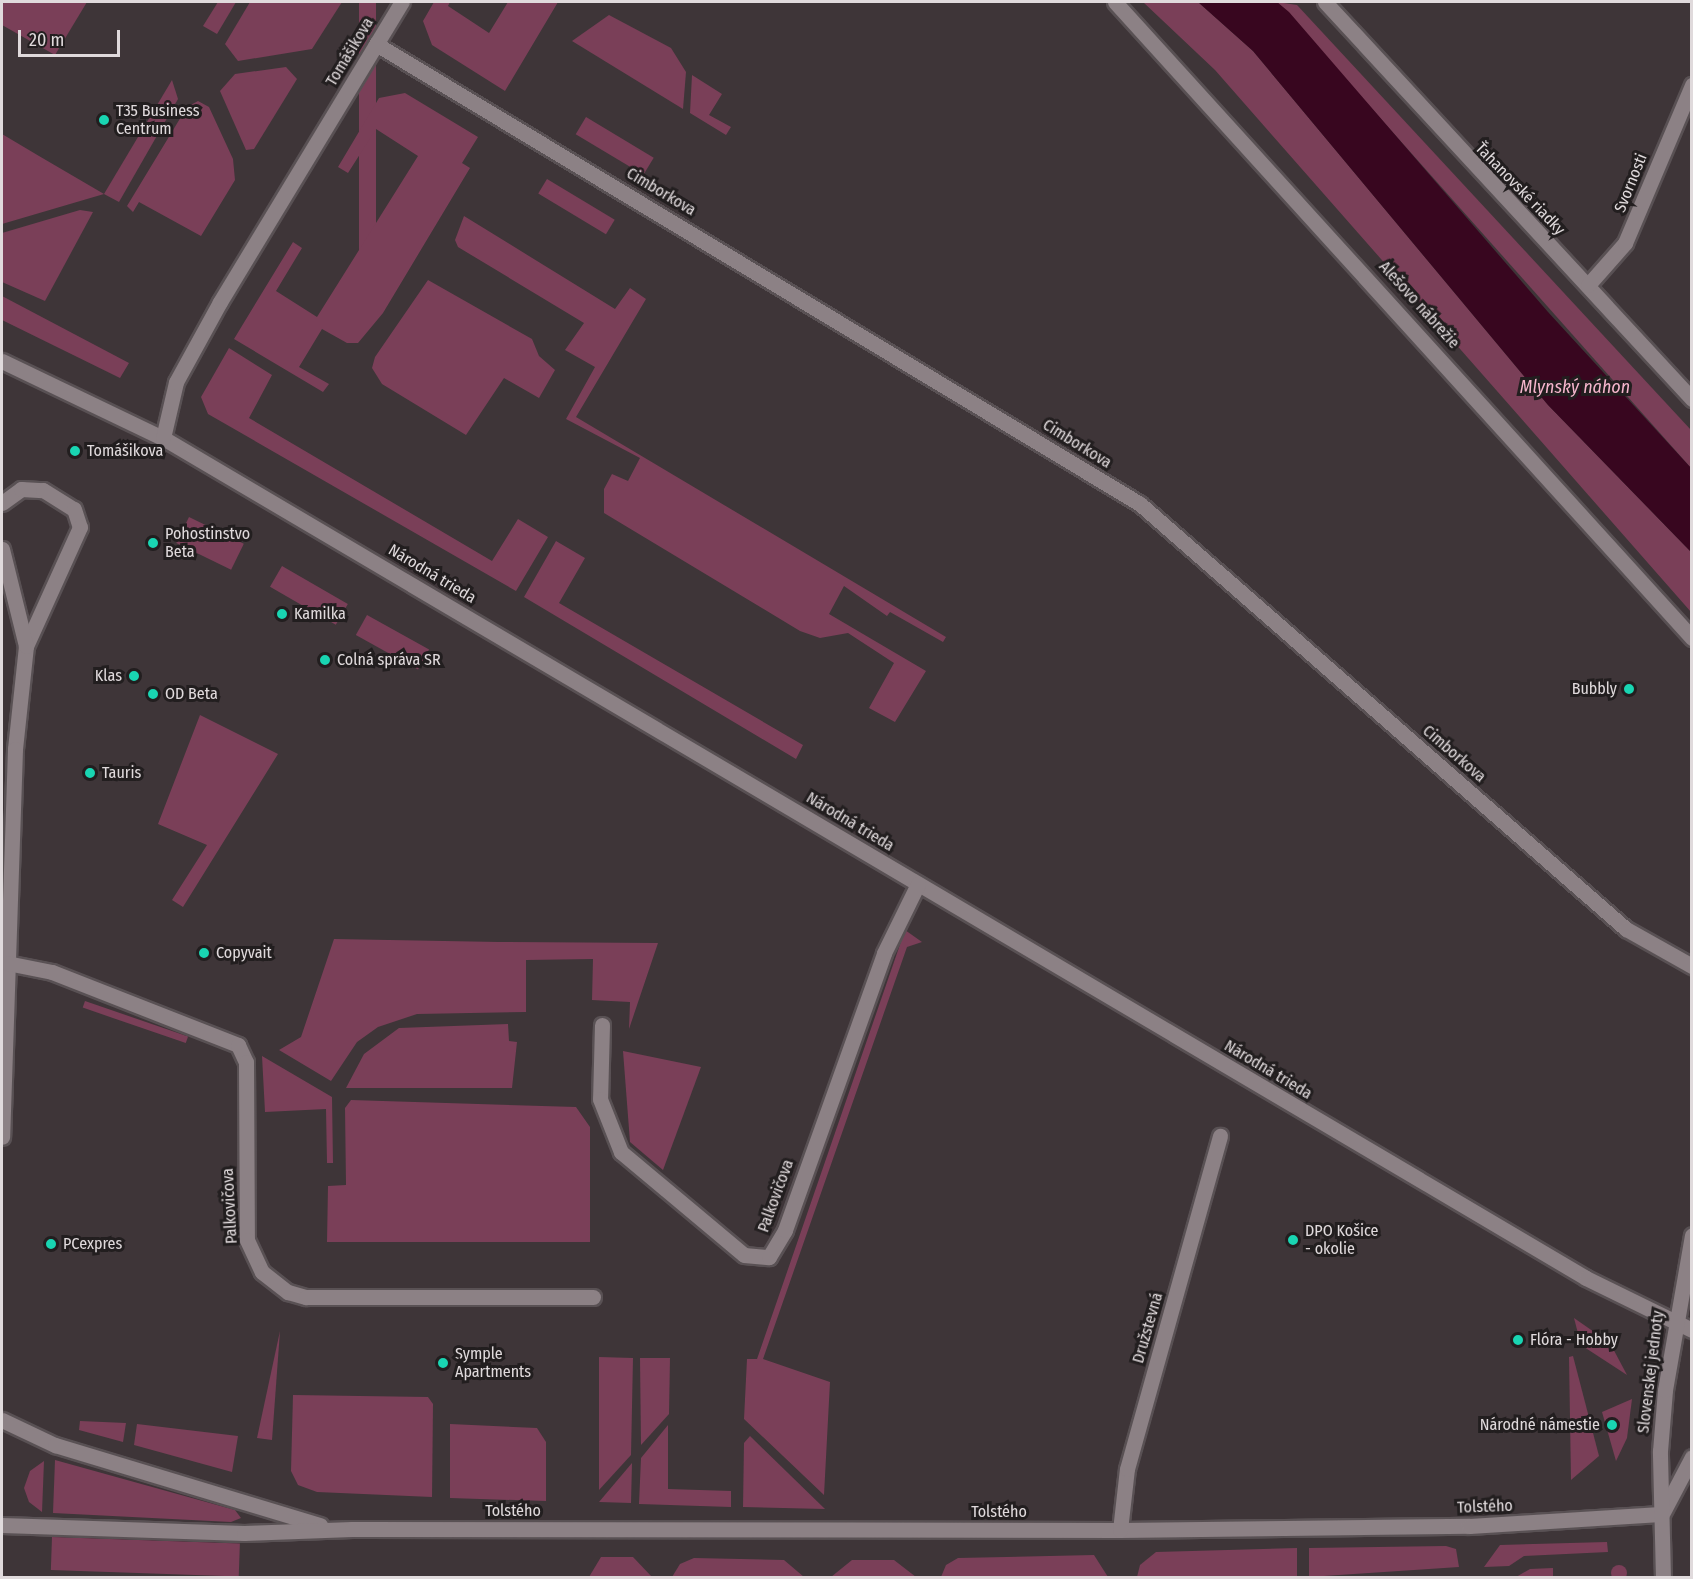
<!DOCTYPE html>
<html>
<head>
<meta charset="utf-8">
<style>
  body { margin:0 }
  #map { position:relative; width:1693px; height:1579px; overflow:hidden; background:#3e3538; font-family:"Fira Sans Condensed",sans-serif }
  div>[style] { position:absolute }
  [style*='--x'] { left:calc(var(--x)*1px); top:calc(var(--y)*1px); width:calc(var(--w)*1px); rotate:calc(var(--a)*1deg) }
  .green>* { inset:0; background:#7a3f58; transform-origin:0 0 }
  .round { border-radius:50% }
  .water>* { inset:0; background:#38061f }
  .roads { filter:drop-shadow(2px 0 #595154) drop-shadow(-2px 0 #595154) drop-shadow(0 2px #595154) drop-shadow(0 -2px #595154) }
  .minor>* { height:15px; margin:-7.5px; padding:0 7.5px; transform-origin:7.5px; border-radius:7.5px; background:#8c8185 }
  .dots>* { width:16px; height:16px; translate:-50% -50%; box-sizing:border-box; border:3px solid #221e1f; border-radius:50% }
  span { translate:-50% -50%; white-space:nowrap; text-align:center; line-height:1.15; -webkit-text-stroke:6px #221e1f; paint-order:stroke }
  .street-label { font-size:16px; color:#e0dadc }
  .poi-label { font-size:16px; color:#e0dadc }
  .left { translate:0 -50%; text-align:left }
  .right { translate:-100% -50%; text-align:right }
  .water-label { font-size:18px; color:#f5b5cc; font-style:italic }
  .frame { position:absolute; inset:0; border:3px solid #e0dadc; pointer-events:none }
  .scale { position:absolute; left:18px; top:30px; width:102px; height:27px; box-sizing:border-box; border:3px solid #e0dadc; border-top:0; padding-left:8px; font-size:18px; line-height:21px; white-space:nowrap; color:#e0dadc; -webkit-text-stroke:4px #221e1f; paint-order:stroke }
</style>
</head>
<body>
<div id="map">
  <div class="green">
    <i style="clip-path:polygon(2px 2px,87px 2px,55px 55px,2px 25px)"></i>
    <i style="clip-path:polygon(218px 2px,236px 2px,217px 34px,203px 26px)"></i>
    <i style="clip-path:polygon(250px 2px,342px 2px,312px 49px,238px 61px,225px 44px)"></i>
    <i style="left:359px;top:2px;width:17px;height:280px"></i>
    <i style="clip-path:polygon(434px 2px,450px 2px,448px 6px,489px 33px,508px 2px,558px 2px,505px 91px,432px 45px,423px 21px)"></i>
    <i style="clip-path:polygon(1143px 2px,1198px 2px,1253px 51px,1548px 405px,1691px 552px,1691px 612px,1215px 70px)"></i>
    <i style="clip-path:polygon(1277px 2px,1297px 5px,1691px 430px,1691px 468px)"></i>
    <i style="clip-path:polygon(609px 15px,671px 48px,686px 72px,683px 109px,572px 41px)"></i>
    <i style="clip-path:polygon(286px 67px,297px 79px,254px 149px,246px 150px,220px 91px,235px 74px)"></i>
    <i style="clip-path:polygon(692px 75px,722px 94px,709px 115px,731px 127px,726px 135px,690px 113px)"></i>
    <i style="clip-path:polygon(172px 80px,178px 99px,119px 202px,104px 194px)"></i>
    <i style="clip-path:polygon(405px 93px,478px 137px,462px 163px,470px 168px,383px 313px,358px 343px,347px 343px,322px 329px,299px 367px,329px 384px,323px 392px,234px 339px,293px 242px,302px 248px,276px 291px,317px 317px,418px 156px,376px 129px,348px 173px,338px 167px,379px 98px)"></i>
    <i style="clip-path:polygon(198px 101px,209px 107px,233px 159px,235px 180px,201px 236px,139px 202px,133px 212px,127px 206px,187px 107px)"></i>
    <i style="left:586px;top:117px;width:79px;height:20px;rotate:31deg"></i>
    <i style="clip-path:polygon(2px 134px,39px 156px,104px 194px,2px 224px)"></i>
    <i style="left:547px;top:179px;width:79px;height:17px;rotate:31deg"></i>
    <i style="clip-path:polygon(80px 210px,93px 212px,45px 301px,2px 282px,2px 233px)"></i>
    <i style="clip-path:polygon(464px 216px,615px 309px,630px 288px,646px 299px,576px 417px,946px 637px,943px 642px,890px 612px,887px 616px,844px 586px,829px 614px,926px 671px,895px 722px,869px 708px,894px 663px,848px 633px,820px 638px,800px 631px,604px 513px,604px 489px,612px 474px,628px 481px,640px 458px,566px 419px,595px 367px,565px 350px,584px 323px,458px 247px,455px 240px)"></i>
    <i style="clip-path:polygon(428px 280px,532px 339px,539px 356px,555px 370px,539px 398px,504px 378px,466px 435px,382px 384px,372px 368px,375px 357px)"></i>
    <i style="clip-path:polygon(2px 296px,129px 363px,120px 378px,2px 320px)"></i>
    <i style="clip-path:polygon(229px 348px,272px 375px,249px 418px,492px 561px,518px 519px,548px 537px,516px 591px,208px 414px,201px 397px)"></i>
    <i style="left:189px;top:517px;width:61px;height:29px;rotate:26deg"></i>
    <i style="clip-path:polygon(556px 541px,585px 558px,559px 603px,803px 745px,796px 759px,524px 597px)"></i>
    <i style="left:282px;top:566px;width:76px;height:24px;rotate:30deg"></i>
    <i style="left:367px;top:615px;width:71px;height:23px;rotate:29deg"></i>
    <i style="clip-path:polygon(200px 715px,278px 754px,183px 907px,172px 900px,207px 845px,158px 824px)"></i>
    <i style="clip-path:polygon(905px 930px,922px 942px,907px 947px,763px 1359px,830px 1382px,824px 1495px,744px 1419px,747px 1359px,757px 1359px)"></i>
    <i style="clip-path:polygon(334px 939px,499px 942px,658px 943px,629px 1029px,630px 1002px,592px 1000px,593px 959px,526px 960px,526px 1012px,417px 1014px,378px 1027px,357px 1042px,331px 1081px,279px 1050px,301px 1037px)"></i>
    <i style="left:85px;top:1001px;width:109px;height:7px;rotate:19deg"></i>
    <i style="clip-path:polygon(508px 1024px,509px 1041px,517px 1042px,512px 1088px,346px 1088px,364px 1054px,399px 1028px)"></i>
    <i style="clip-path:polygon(623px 1051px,701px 1067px,663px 1170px,630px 1142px)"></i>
    <i style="clip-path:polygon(262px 1056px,332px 1097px,333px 1163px,327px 1163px,326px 1109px,265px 1112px)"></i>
    <i style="clip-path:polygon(351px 1100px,576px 1107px,590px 1127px,590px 1242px,327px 1242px,328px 1186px,346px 1185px,345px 1108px)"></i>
    <i style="clip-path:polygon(1574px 1318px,1610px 1343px,1627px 1375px,1581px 1345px)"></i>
    <i style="clip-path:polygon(280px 1331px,272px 1440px,257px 1438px)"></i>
    <i style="clip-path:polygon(1573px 1356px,1599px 1456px,1571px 1480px,1569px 1357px)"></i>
    <i style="clip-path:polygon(599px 1357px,633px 1358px,631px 1455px,599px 1490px)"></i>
    <i style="clip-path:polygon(640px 1358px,670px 1358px,669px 1414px,641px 1445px)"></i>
    <i style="clip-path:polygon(293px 1395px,428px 1397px,433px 1404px,432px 1497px,317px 1492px,298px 1485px,291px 1471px)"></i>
    <i style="clip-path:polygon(1632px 1399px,1627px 1438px,1616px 1461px,1602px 1412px)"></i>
    <i style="clip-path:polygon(80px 1421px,126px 1423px,123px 1442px,79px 1430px)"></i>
    <i style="clip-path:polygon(137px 1424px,238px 1436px,232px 1472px,134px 1445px)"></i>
    <i style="clip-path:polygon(450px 1424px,537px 1428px,546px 1442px,546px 1501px,450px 1498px)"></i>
    <i style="clip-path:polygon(668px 1425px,668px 1489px,731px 1491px,731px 1507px,639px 1504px,641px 1458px)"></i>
    <i style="clip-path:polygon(750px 1436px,825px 1509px,743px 1507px,744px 1443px)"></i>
    <i style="clip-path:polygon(55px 1460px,235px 1510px,241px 1518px,231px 1522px,53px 1513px)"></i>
    <i style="clip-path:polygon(44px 1461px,42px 1512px,29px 1502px,24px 1488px,30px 1471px)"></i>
    <i style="clip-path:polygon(632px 1463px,631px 1503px,599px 1502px)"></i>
    <i style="left:52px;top:1537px;width:188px;height:33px;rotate:2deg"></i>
    <i style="clip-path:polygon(1607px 1542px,1608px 1552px,1524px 1556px,1509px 1566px,1484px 1567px,1500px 1545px)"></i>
    <i style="clip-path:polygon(1446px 1546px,1456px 1549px,1459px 1567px,1309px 1577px,1309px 1548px)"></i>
    <i style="clip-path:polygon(1297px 1548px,1297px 1577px,1137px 1577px,1140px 1565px,1156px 1552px)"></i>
    <i style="clip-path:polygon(1094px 1555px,1108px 1577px,941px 1577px,946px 1565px,958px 1558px)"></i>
    <i style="clip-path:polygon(601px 1557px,633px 1557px,652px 1577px,589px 1577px)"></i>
    <i style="clip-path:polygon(694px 1558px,784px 1560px,804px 1577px,672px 1577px,680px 1564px)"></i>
    <i style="clip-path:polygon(852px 1560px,894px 1560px,916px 1577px,831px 1577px)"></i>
    <i class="round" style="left:1611px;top:1565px;width:16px;height:16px"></i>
    <i style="clip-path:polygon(1553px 1568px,1553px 1577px,1516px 1577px,1530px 1569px)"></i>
  </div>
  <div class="water">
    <i style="clip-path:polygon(1198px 2px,1277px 2px,1289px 12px,1548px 312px,1691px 468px,1691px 552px,1548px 405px,1253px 51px)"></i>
  </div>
  <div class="roads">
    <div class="minor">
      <i style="--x:1115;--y:2;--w:859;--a:47.78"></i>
      <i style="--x:1325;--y:2;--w:541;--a:47.25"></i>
      <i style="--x:376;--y:44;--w:892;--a:31.05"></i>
      <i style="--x:1140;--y:504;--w:646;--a:41.17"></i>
      <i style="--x:1626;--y:929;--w:76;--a:29.3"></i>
      <i style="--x:1588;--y:285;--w:56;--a:-48.6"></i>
      <i style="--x:1625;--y:243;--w:172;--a:-67"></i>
      <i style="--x:2;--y:361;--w:178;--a:25.6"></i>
      <i style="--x:163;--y:438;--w:1652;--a:30.55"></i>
      <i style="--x:1586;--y:1278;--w:118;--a:26.1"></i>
      <i style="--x:163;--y:438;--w:57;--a:-76.9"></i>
      <i style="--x:176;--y:382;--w:91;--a:-61.2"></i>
      <i style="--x:220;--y:302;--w:351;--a:-58.8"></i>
      <i style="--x:2;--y:503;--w:24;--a:-36"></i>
      <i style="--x:21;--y:489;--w:22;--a:3"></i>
      <i style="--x:43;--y:490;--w:36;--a:32"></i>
      <i style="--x:74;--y:509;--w:19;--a:72"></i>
      <i style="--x:80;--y:527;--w:131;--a:114.4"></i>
      <i style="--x:26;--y:646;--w:104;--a:96.1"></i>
      <i style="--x:15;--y:749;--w:388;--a:91.9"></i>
      <i style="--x:2;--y:549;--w:100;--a:76.1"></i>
      <i style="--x:7;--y:963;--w:46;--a:11.3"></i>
      <i style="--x:52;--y:972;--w:200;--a:21.4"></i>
      <i style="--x:238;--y:1045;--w:19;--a:65"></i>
      <i style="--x:246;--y:1062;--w:178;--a:89.7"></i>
      <i style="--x:247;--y:1240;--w:35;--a:65"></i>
      <i style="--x:262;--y:1272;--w:33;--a:38"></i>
      <i style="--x:288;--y:1292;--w:19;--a:16"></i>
      <i style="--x:306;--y:1297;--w:287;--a:0"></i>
      <i style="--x:602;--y:1025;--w:74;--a:91.5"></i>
      <i style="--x:600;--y:1099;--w:57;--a:68.4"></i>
      <i style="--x:621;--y:1152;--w:160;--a:39.9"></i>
      <i style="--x:744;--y:1255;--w:25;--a:5"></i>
      <i style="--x:769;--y:1257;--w:31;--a:-59"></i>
      <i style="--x:785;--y:1230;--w:294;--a:-70.3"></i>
      <i style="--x:884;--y:953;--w:77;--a:-63.8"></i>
      <i style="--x:2;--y:1420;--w:59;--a:25.3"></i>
      <i style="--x:55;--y:1445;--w:277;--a:16.8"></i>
      <i style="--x:1663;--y:1512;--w:62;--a:-62.2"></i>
      <i style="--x:2;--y:1525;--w:242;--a:1.9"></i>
      <i style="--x:244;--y:1533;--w:108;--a:-2.1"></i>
      <i style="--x:352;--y:1529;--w:768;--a:0.07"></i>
      <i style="--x:1120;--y:1530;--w:349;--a:-0.7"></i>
      <i style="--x:1469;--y:1526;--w:192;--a:-3.6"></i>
      <i style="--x:1120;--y:1530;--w:61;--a:-83.5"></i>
      <i style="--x:1127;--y:1469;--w:346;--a:-74.4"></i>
      <i style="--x:1663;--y:1578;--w:127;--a:-91.4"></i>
      <i style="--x:1660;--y:1451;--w:61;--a:-85.3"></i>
      <i style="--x:1665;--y:1390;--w:157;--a:-80.1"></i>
    </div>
  </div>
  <div class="dots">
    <i style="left:104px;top:120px;background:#19d5b2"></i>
    <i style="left:75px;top:451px;background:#19d5b2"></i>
    <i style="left:153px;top:543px;background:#19d5b2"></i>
    <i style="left:282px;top:614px;background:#19d5b2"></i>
    <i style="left:325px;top:660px;background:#19d5b2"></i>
    <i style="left:134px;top:676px;background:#19d5b2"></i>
    <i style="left:1629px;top:689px;background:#19d5b2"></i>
    <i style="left:153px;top:694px;background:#19d5b2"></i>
    <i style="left:90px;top:773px;background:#19d5b2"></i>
    <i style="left:204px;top:953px;background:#19d5b2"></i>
    <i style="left:1293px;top:1240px;background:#19d5b2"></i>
    <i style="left:51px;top:1244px;background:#19d5b2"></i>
    <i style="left:1518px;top:1340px;background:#19d5b2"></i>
    <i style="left:443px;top:1363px;background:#19d5b2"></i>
    <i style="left:1612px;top:1425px;background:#19d5b2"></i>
  </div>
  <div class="street-label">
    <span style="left:350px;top:52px;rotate:-59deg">Tomášikova</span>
    <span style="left:1631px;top:183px;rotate:-68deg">Svornosti</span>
    <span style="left:1520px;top:189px;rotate:46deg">Ťahanovské riadky</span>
    <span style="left:661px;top:192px;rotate:31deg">Cimborkova</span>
    <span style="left:1419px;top:305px;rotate:48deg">Alešovo nábrežie</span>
    <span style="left:1077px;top:444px;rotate:32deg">Cimborkova</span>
    <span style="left:432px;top:574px;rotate:31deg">Národná trieda</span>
    <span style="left:1454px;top:754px;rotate:41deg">Cimborkova</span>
    <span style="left:850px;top:822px;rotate:31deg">Národná trieda</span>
    <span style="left:1268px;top:1070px;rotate:31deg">Národná trieda</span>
    <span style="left:776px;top:1196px;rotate:-70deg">Palkovičova</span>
    <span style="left:230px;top:1206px;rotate:-93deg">Palkovičova</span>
    <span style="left:1148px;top:1328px;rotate:-74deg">Družstevná</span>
    <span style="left:1651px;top:1372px;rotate:-83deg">Slovenskej jednoty</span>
    <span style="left:1485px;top:1507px;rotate:-2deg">Tolstého</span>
    <span style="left:513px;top:1511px">Tolstého</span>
    <span style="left:999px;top:1512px">Tolstého</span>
  </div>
  <div class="poi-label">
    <span class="left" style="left:116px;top:120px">T35 Business<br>Centrum</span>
    <span class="left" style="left:87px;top:451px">Tomášikova</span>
    <span class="left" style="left:165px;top:543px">Pohostinstvo<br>Beta</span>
    <span class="left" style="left:294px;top:614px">Kamilka</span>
    <span class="left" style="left:337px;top:660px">Colná správa SR</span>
    <span class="right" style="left:122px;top:676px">Klas</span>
    <span class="right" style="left:1617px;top:689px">Bubbly</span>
    <span class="left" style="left:165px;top:694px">OD Beta</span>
    <span class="left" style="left:102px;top:773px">Tauris</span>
    <span class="left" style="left:216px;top:953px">Copyvait</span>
    <span class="left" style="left:1305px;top:1240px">DPO Košice<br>- okolie</span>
    <span class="left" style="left:63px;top:1244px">PCexpres</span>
    <span class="left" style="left:1530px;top:1340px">Flóra - Hobby</span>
    <span class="left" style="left:455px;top:1363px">Symple<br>Apartments</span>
    <span class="right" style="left:1600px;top:1425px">Národné námestie</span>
  </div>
  <div class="water-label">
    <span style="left:1575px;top:387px">Mlynský náhon</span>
  </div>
  <div class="frame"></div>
  <div class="scale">20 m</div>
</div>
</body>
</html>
